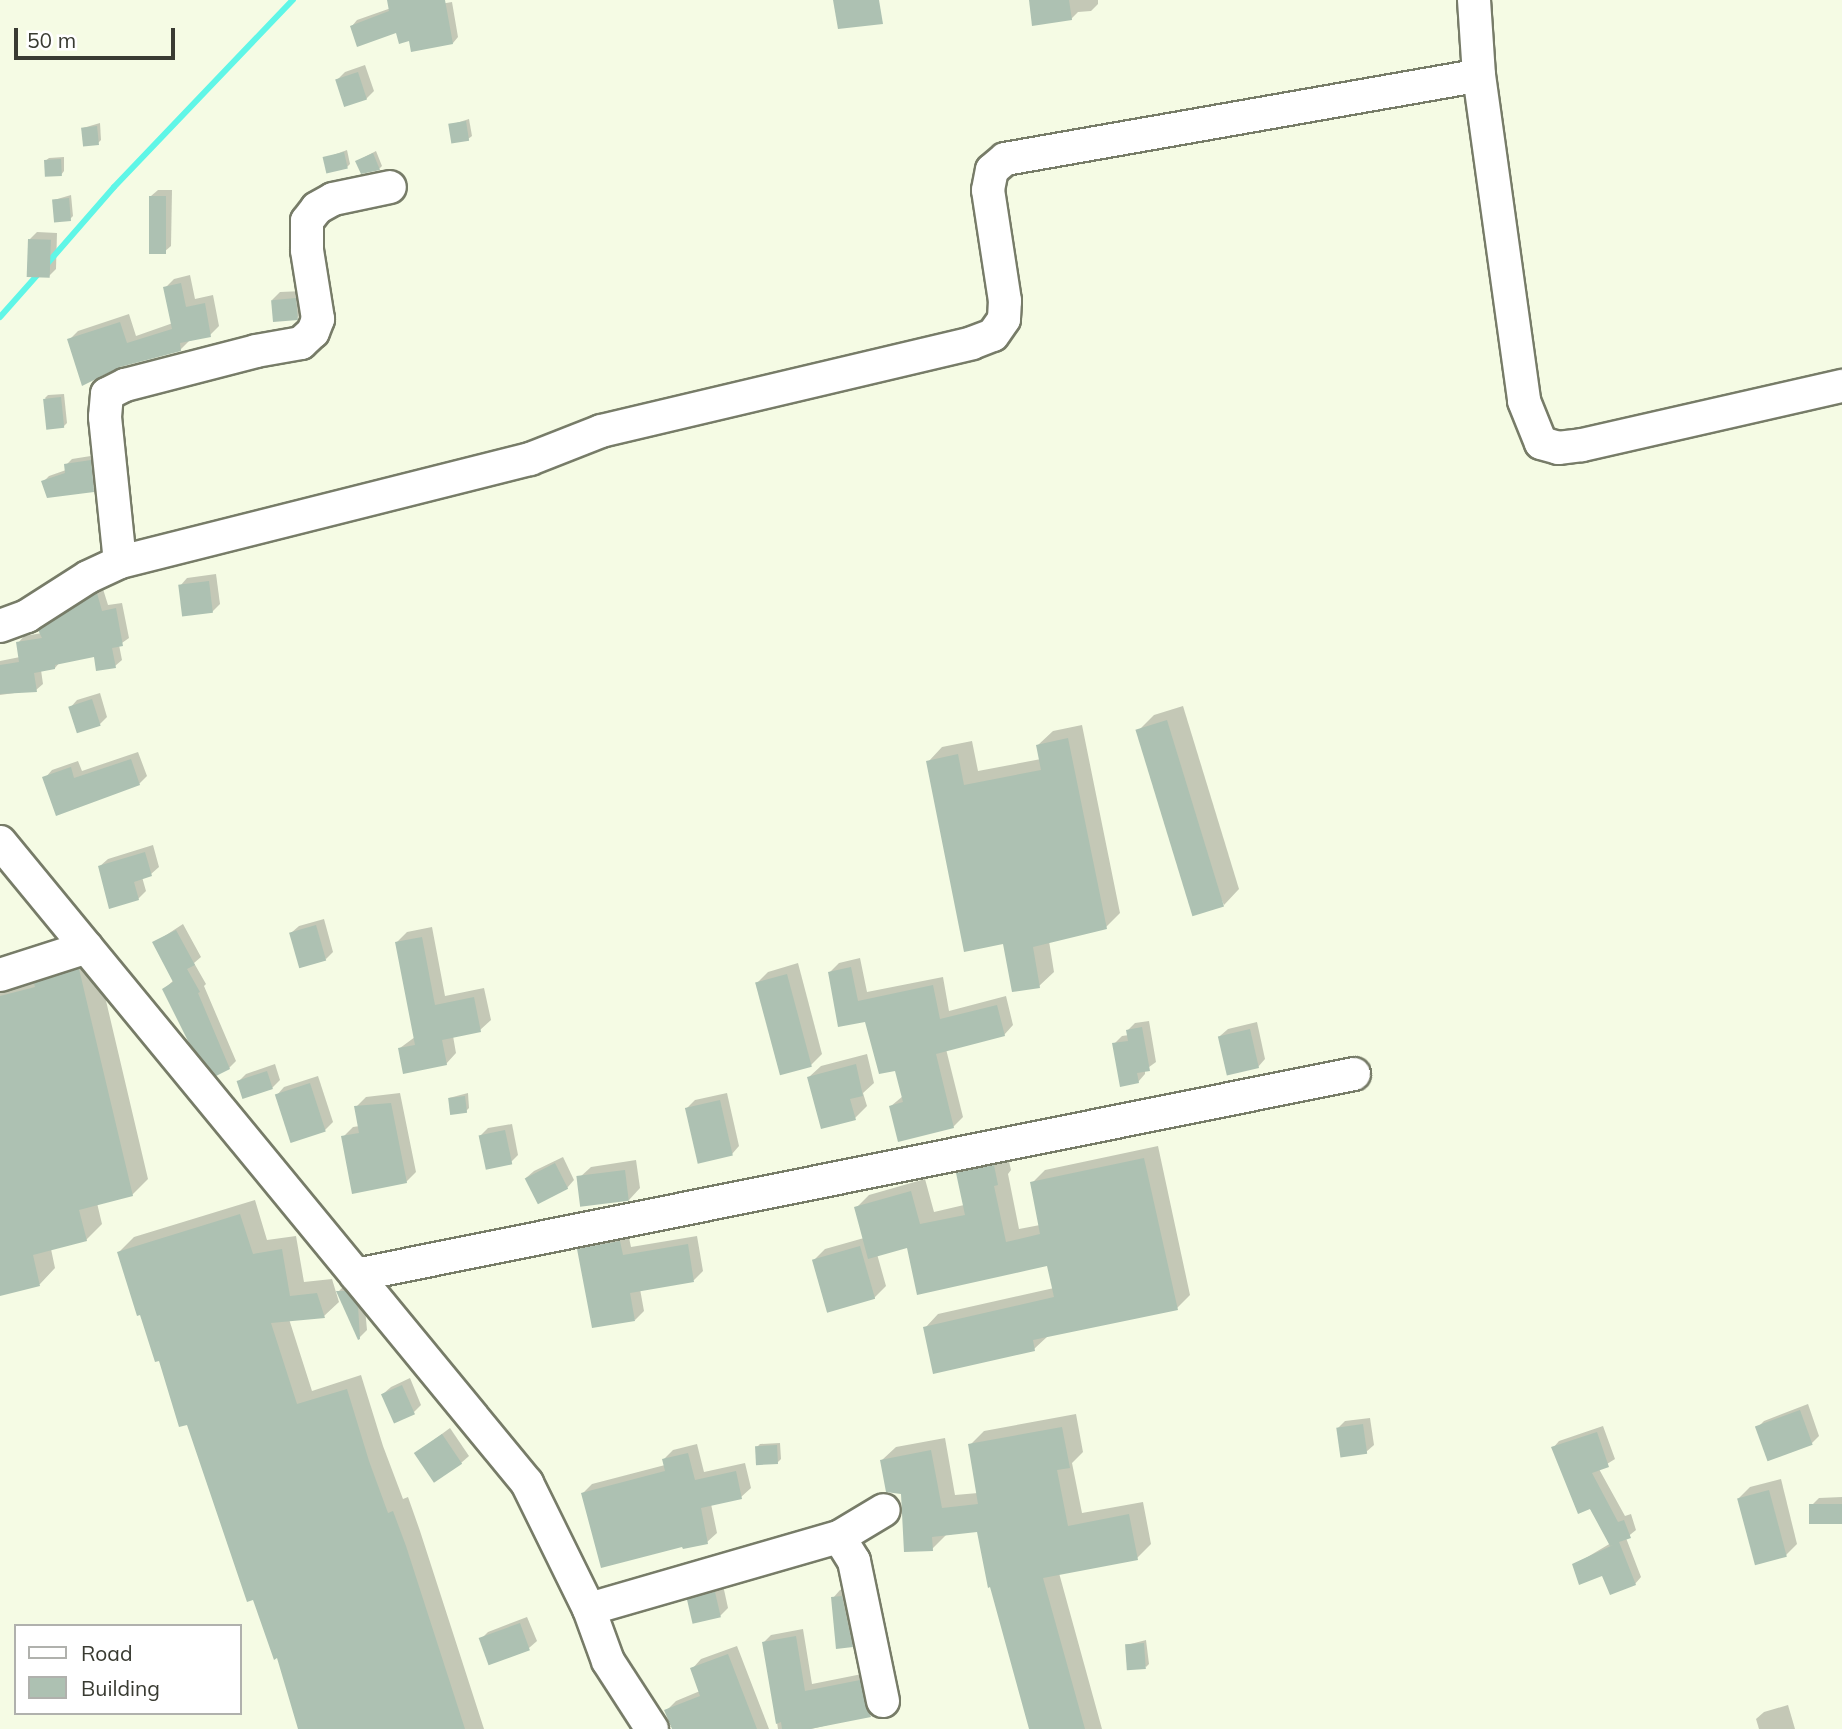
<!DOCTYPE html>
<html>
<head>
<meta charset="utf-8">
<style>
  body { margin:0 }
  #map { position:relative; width:1842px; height:1729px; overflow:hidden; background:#f5fbe4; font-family:Mulish,sans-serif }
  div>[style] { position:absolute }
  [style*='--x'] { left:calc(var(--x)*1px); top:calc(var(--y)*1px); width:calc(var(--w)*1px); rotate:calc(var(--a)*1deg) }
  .shadow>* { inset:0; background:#0003 }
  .stream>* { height:6px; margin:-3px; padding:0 3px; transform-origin:3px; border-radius:3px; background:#5ff6e7 }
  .building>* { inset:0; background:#adc1b2; transform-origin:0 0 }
  .roads { filter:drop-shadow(2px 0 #777c68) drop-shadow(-2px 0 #777c68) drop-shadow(0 2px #777c68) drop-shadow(0 -2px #777c68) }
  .minor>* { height:32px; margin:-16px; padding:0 16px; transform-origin:16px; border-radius:16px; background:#fff }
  span { translate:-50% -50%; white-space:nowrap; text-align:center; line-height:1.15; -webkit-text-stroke:5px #fff; paint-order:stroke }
  .legend { position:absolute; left:14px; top:1624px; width:228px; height:91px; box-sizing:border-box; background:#fff; border:2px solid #b0b1ad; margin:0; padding:9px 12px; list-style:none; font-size:21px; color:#393b32 }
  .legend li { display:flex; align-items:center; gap:14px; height:35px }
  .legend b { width:35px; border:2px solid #b0b1ad }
  .scale { position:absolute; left:14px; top:28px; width:161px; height:32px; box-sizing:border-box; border:4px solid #393b32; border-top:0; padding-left:9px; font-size:21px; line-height:24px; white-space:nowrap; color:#393b32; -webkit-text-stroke:5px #fff; paint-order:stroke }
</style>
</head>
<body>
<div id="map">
  <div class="shadow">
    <i style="clip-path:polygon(1030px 0,1098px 0,1098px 4px,1091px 11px,1078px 12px,1071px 19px)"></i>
    <i style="clip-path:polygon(411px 1px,423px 7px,452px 2px,458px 37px,453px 43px,410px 39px,397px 31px,352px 26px,357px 20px)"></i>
    <i style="clip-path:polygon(365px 65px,374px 91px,366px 99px,337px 80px,345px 72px)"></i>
    <i style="clip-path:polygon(469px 119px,472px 136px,468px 139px,450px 125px)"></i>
    <i style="clip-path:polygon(100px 123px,101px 140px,98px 143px,83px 128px)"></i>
    <i style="clip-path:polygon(347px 150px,350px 164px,347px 167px,325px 158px)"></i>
    <i style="clip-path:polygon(376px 151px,382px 166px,379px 169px,357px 161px)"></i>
    <i style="clip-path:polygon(64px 157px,64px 171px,61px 175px,45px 161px,49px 158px)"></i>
    <i style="clip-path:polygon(158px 190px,172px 190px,171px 246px,164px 252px,151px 196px)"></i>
    <i style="clip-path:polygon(71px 195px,73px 216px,70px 219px,54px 200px)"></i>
    <i style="clip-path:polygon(37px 232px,57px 233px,56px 269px,49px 276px,30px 239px)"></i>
    <i style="clip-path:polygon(190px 275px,195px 299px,213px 295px,219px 326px,210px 335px,189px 341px,180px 350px,69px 340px,78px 331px,129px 314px,136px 336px,173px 323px,165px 288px,174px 279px)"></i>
    <i style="clip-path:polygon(303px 291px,305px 311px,297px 318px,272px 300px,280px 292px)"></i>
    <i style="clip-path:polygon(64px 394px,67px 423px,64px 426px,45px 398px,48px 395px)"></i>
    <i style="clip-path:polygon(97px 455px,100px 484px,93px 490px,43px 482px,49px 476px,66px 470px,66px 465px,72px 459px)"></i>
    <i style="clip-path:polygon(216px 574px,220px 604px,212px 612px,180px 586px,187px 578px)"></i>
    <i style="clip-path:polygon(103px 589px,108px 605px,122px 603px,129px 638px,119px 645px,122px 660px,115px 666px,96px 655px,60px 662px,55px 668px,41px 670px,43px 684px,36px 690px,0 695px,0 661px,20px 657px,18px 643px,24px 636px,42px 633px,47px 624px)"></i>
    <i style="clip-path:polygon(100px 693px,107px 717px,100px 724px,70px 708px,77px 700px)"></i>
    <i style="clip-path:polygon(1183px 706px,1239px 889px,1224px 905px,1138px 731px,1154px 715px)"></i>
    <i style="clip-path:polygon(1082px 725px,1120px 913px,1106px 927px,1049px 941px,1054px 972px,1039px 986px,1004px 942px,928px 762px,942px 747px,972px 741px,978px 771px,1041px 759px,1038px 745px,1053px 731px)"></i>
    <i style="clip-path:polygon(138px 752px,147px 776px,139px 784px,45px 778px,52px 770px,78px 761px,82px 771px)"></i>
    <i style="clip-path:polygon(153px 845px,159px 867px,151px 874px,142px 877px,146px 891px,138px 899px,100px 866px,108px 859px)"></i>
    <i style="clip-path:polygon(324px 919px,333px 952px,326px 959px,291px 933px,299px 926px)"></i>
    <i style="clip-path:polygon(183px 924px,201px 957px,194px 963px,206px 984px,204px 986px,236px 1061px,229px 1068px,164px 989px,174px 980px,154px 943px)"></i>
    <i style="clip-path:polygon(432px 927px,445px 996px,484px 988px,491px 1020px,480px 1030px,453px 1036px,456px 1053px,446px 1064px,400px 1048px,415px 1037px,397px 942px,407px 932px)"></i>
    <i style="clip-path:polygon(95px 954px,148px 1179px,132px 1195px,97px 1203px,102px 1224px,86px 1240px,51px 1249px,55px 1268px,40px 1284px,0 1295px,0 985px)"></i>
    <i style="clip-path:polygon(860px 958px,867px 992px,943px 977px,949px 1011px,1006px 996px,1013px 1025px,1004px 1035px,946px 1049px,963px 1117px,953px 1127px,891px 1106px,903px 1096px,897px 1069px,867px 1020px,830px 972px,839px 963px)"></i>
    <i style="clip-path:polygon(798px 963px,822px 1054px,811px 1065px,757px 983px,768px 972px)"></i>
    <i style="clip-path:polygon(1149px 1021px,1156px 1062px,1145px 1070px,1145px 1074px,1138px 1082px,1114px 1044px,1122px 1036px,1129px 1035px,1128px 1030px,1135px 1023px)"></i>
    <i style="clip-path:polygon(1257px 1022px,1265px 1059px,1258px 1067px,1220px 1036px,1228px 1029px)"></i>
    <i style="clip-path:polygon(867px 1054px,874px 1083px,863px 1093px,867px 1106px,855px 1118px,809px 1077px,821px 1066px)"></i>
    <i style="clip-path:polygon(275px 1064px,280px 1080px,272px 1088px,239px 1081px,246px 1074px)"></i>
    <i style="clip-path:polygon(318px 1076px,333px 1122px,325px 1130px,277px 1095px,284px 1087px)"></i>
    <i style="clip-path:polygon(400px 1093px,416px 1172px,406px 1182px,343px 1137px,353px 1127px,360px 1126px,356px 1107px,366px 1097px)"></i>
    <i style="clip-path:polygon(468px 1093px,469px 1108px,466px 1111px,449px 1098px)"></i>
    <i style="clip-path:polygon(727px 1093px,739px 1146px,732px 1154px,687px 1108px,695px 1100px)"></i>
    <i style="clip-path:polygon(512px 1124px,518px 1155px,511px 1162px,480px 1136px,488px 1128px)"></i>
    <i style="clip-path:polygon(1158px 1146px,1190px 1295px,1177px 1308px,1048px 1336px,1034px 1349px,925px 1328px,938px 1314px,1054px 1288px,1049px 1264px,908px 1245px,877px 1254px,886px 1286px,874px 1298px,814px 1260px,825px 1249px,864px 1238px,856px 1208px,869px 1195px,925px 1179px,934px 1212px,964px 1205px,958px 1173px,971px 1160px,1007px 1153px,1011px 1170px,1008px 1174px,1019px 1229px,1040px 1225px,1032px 1183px,1045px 1170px)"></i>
    <i style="clip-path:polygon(563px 1157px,574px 1180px,567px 1188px,526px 1178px,534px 1171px)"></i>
    <i style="clip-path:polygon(636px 1160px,640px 1188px,629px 1200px,579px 1178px,591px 1167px)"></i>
    <i style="clip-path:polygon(255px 1200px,267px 1240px,296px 1236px,304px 1282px,332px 1279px,339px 1302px,324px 1316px,289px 1319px,312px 1391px,361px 1375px,383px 1446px,403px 1499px,408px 1497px,420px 1531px,484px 1729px,301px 1729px,279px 1656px,119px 1252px,134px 1237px)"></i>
    <i style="clip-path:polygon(628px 1233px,631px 1247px,697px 1236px,703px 1271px,694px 1280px,640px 1289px,644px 1311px,635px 1320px,579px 1250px,588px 1241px)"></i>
    <i style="clip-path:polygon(345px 1285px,364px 1298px,367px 1330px,359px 1338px,338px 1292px)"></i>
    <i style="clip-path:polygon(410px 1378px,421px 1405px,414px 1412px,383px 1394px,391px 1387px)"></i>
    <i style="clip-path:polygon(1808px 1404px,1819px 1436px,1812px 1443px,1757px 1428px,1764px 1421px)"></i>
    <i style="clip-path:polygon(1076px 1414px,1083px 1452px,1072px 1463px,1082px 1513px,1143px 1502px,1151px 1544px,1137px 1558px,1059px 1573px,1102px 1729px,1031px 1729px,979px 1530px,946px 1535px,932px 1549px,882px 1460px,896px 1447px,945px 1438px,955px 1495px,978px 1493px,970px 1445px,984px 1431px)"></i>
    <i style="clip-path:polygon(1370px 1418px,1374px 1445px,1366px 1452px,1338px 1428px,1345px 1421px)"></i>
    <i style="clip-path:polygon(1603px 1426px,1615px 1459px,1599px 1469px,1625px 1516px,1631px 1514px,1636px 1530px,1626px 1538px,1641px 1577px,1635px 1584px,1574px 1565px,1611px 1543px,1553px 1448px,1559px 1441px)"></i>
    <i style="clip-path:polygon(450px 1428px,469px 1456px,461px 1463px,416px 1453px)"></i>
    <i style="clip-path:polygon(780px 1443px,781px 1459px,777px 1463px,757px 1447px,760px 1444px)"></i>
    <i style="clip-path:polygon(697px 1444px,704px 1472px,745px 1463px,751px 1488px,741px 1497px,711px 1504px,717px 1533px,707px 1542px,583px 1493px,592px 1484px,665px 1465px,664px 1459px,673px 1450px)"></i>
    <i style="clip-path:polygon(1781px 1479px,1797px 1544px,1786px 1555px,1739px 1498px,1750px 1487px)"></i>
    <i style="clip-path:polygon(1842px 1497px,1842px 1522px,1811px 1506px,1819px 1498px)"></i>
    <i style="clip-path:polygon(723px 1585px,728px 1608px,720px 1616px,689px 1600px,696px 1593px)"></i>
    <i style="clip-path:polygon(850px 1589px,860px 1638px,852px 1646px,833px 1598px,840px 1590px)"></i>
    <i style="clip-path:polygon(527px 1617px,537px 1641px,529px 1648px,481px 1639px,488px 1632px)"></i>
    <i style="clip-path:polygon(803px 1629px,812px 1684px,867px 1673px,878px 1708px,870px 1715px,811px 1729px,778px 1729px,764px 1642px,771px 1635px)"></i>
    <i style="clip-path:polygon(1146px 1640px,1149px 1664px,1146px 1667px,1127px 1645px)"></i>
    <i style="clip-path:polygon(737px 1646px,769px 1729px,674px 1729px,667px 1710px,676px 1701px,700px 1691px,692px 1669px,701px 1659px)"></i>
    <i style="clip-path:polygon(1788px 1705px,1795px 1729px,1759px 1729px,1756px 1719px,1764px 1712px)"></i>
  </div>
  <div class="stream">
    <i style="--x:46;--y:265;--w:103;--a:-48.9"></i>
    <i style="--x:114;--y:187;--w:259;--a:-46.3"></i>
    <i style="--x:0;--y:317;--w:59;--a:-48.4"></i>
  </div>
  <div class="building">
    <i style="clip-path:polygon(387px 0,445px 0,453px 44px,411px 52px,409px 41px,399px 44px,396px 33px,357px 47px,350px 26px,389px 11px)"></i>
    <i style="clip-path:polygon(833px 0,879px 0,883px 24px,838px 29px)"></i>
    <i style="clip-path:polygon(1029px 0,1069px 0,1072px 20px,1032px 26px)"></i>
    <i style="left:358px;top:72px;width:29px;height:24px;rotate:72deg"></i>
    <i style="left:466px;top:121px;width:20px;height:18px;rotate:81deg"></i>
    <i style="left:97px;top:126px;width:19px;height:16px;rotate:84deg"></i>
    <i style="left:344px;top:152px;width:17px;height:22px;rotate:77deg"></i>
    <i style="clip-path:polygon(373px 153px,380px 170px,361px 174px,355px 161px)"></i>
    <i style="left:61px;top:159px;width:17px;height:17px;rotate:87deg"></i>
    <i style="left:149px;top:196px;width:17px;height:58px"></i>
    <i style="left:69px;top:198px;width:23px;height:17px;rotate:85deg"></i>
    <i style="left:28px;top:239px;width:23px;height:38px;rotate:2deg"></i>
    <i style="clip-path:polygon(181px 283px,186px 307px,205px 303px,211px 337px,180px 343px,181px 351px,120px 367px,82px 386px,67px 339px,120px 322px,127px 343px,172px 329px,163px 287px)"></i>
    <i style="left:296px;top:298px;width:22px;height:25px;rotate:85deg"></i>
    <i style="left:61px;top:397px;width:31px;height:18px;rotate:84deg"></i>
    <i style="clip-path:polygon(91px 460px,94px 492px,47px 498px,41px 481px,65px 473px,64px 464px)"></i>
    <i style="left:209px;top:581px;width:32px;height:31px;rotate:83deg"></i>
    <i style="clip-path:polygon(97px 593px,102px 611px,116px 608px,123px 646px,112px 648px,116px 668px,96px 671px,94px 657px,55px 665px,55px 669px,34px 673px,37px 692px,0 694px,0 665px,19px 662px,16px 642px,42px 638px,38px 630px)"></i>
    <i style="left:92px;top:699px;width:28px;height:25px;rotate:72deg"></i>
    <i style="left:1167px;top:720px;width:195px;height:33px;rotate:73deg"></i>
    <i style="clip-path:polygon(1068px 738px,1107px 929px,1033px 947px,1040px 988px,1012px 992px,1003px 944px,964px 952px,926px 761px,958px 754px,964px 785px,1041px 770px,1036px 745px)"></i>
    <i style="clip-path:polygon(131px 759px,140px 785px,56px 816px,42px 777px,71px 767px,74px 778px)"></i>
    <i style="clip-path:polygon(145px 852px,152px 876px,134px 882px,139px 900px,109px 909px,98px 866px)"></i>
    <i style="left:316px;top:925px;width:37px;height:28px;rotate:74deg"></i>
    <i style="clip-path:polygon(176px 930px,195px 965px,187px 969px,200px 992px,198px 993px,230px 1069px,216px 1076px,189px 1043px,162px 989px,173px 982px,152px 942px)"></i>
    <i style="clip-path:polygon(422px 937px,435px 1005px,474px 997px,481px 1032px,442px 1040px,447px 1065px,403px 1074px,398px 1048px,415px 1045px,395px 942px)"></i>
    <i style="clip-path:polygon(851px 967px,858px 1001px,933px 985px,940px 1019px,997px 1005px,1005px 1036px,936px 1054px,954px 1128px,898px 1142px,889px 1106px,903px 1102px,895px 1071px,879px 1074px,865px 1022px,838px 1027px,828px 972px)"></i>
    <i style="clip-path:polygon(79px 969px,133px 1196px,79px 1210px,87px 1241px,33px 1255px,40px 1286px,0 1296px,0 996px,35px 987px,34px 983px)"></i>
    <i style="left:787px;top:974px;width:96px;height:33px;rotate:75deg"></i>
    <i style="clip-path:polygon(1142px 1027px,1150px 1071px,1137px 1073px,1139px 1083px,1120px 1087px,1112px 1043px,1128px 1041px,1126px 1030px)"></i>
    <i style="left:1250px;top:1029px;width:40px;height:33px;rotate:77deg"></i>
    <i style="clip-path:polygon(856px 1064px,863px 1096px,850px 1099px,856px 1120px,821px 1129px,807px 1077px)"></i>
    <i style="left:267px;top:1071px;width:19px;height:32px;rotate:72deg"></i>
    <i style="left:310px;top:1083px;width:51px;height:37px;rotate:72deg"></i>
    <i style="left:465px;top:1096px;width:17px;height:17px;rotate:83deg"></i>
    <i style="left:720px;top:1100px;width:57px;height:36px;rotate:77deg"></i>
    <i style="clip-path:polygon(391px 1103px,407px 1183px,352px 1194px,341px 1136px,359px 1133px,354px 1106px)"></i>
    <i style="left:505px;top:1130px;width:35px;height:27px;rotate:78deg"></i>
    <i style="clip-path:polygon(1144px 1158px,1178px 1310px,1033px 1340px,1035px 1351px,933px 1374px,923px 1327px,1054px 1297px,1047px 1266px,917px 1295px,907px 1248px,868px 1259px,854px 1207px,911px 1191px,920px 1224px,965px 1215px,956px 1173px,994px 1165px,998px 1185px,994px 1186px,1006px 1242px,1040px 1234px,1030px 1182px)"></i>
    <i style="left:555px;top:1163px;width:29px;height:34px;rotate:63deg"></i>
    <i style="left:625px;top:1170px;width:31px;height:49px;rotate:83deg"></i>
    <i style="clip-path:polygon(240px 1214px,253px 1254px,282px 1249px,290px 1296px,317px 1293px,325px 1318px,271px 1323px,297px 1404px,347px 1389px,369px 1461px,388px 1513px,393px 1511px,406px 1546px,465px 1729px,298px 1729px,277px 1658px,274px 1660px,253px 1600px,247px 1602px,187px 1425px,179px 1427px,159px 1361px,155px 1362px,140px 1315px,137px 1316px,117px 1252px)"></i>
    <i style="clip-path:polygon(620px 1241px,623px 1255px,688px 1244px,694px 1282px,630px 1293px,635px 1321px,592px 1328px,577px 1249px)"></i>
    <i style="left:860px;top:1246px;width:55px;height:50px;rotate:74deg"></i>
    <i style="clip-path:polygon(336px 1291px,345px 1291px,358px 1306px,360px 1339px,358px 1340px)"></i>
    <i style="left:402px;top:1385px;width:32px;height:23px;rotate:66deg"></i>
    <i style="left:1800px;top:1410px;width:37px;height:48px;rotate:70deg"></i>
    <i style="left:1363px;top:1424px;width:30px;height:27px;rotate:82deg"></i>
    <i style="clip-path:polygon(1062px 1427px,1070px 1468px,1057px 1470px,1068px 1526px,1129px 1514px,1138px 1560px,1043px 1578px,1085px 1729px,1029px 1729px,990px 1587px,988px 1588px,977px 1532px,932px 1537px,933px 1551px,904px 1552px,901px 1494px,886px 1492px,880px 1460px,931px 1450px,942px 1508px,978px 1504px,968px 1444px)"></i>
    <i style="clip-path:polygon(1597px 1432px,1609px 1467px,1592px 1473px,1618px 1522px,1624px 1520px,1631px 1538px,1619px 1542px,1636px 1585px,1610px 1595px,1602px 1576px,1579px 1585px,1572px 1564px,1613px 1545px,1610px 1546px,1590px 1509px,1578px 1514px,1551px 1447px)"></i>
    <i style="left:442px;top:1434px;width:36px;height:34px;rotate:56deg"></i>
    <i style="left:777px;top:1445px;width:19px;height:22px;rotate:87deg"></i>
    <i style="clip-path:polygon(688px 1453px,695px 1480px,736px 1471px,742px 1499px,701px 1508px,708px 1544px,683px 1549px,682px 1547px,601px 1568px,581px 1493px,665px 1471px,662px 1459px)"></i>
    <i style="left:1769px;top:1490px;width:69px;height:33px;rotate:75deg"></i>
    <i style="left:1842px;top:1504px;width:20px;height:33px;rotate:90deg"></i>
    <i style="left:715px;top:1592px;width:26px;height:29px;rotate:77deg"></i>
    <i style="clip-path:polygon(842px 1596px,853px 1647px,836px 1649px,831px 1597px)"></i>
    <i style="left:520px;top:1623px;width:29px;height:44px;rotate:70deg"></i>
    <i style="clip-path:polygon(796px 1636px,805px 1691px,860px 1680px,871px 1717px,810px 1729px,782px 1729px,781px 1722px,776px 1724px,762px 1642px)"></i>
    <i style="left:1144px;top:1643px;width:26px;height:19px;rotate:86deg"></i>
    <i style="clip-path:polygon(728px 1654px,757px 1729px,672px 1729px,664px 1710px,700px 1696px,690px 1668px)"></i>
  </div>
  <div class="roads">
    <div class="minor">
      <i style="--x:1474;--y:0;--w:75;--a:86.2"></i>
      <i style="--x:1479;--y:75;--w:329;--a:82.1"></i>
      <i style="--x:1524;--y:401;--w:45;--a:68"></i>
      <i style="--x:1541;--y:443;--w:18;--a:16"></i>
      <i style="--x:1558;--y:448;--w:24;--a:-7"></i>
      <i style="--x:1582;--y:445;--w:267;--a:-12.8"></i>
      <i style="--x:120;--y:562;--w:146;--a:-95.9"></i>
      <i style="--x:105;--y:417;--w:23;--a:-85"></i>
      <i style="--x:107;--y:394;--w:20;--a:-27"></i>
      <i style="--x:125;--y:385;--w:135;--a:-14.5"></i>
      <i style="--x:256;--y:351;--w:46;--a:-10.1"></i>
      <i style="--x:301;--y:343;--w:16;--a:-43"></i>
      <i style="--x:313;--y:332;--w:14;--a:-69"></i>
      <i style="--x:318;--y:319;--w:70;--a:-99.1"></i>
      <i style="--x:307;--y:250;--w:29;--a:-90"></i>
      <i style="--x:307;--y:221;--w:16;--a:-52"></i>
      <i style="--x:317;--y:208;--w:18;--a:-29"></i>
      <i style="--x:333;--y:199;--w:58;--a:-11.9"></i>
      <i style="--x:0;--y:626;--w:29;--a:-20"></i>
      <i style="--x:27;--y:616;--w:72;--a:-32.6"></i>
      <i style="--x:88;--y:577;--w:35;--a:-25"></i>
      <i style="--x:120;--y:562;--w:423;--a:-14.1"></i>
      <i style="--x:530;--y:459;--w:76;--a:-21.5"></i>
      <i style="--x:601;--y:431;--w:381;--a:-13.3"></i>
      <i style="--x:972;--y:343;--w:22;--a:-21"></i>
      <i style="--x:993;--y:335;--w:19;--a:-55"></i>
      <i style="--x:1004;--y:319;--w:18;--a:-87"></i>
      <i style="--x:1005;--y:301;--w:112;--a:-98.7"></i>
      <i style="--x:988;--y:190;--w:20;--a:-79"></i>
      <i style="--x:992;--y:170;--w:17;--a:-40"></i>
      <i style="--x:1005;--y:159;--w:481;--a:-10"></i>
      <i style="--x:0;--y:842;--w:830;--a:50.57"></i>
      <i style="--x:527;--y:1483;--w:140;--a:63.8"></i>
      <i style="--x:589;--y:1609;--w:55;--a:69.9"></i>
      <i style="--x:608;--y:1661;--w:81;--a:57.1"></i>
      <i style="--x:0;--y:975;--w:91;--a:-17.8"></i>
      <i style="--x:356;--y:1275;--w:1018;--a:-11.39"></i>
      <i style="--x:839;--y:1537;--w:28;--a:58"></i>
      <i style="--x:854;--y:1561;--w:143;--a:78.3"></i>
      <i style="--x:589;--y:1609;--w:260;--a:-16.1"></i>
      <i style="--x:839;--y:1537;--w:52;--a:-31"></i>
    </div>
  </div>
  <ul class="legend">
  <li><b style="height:9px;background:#fff"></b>Road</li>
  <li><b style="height:19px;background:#adc1b2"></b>Building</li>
  </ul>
  <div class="scale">50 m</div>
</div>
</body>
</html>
